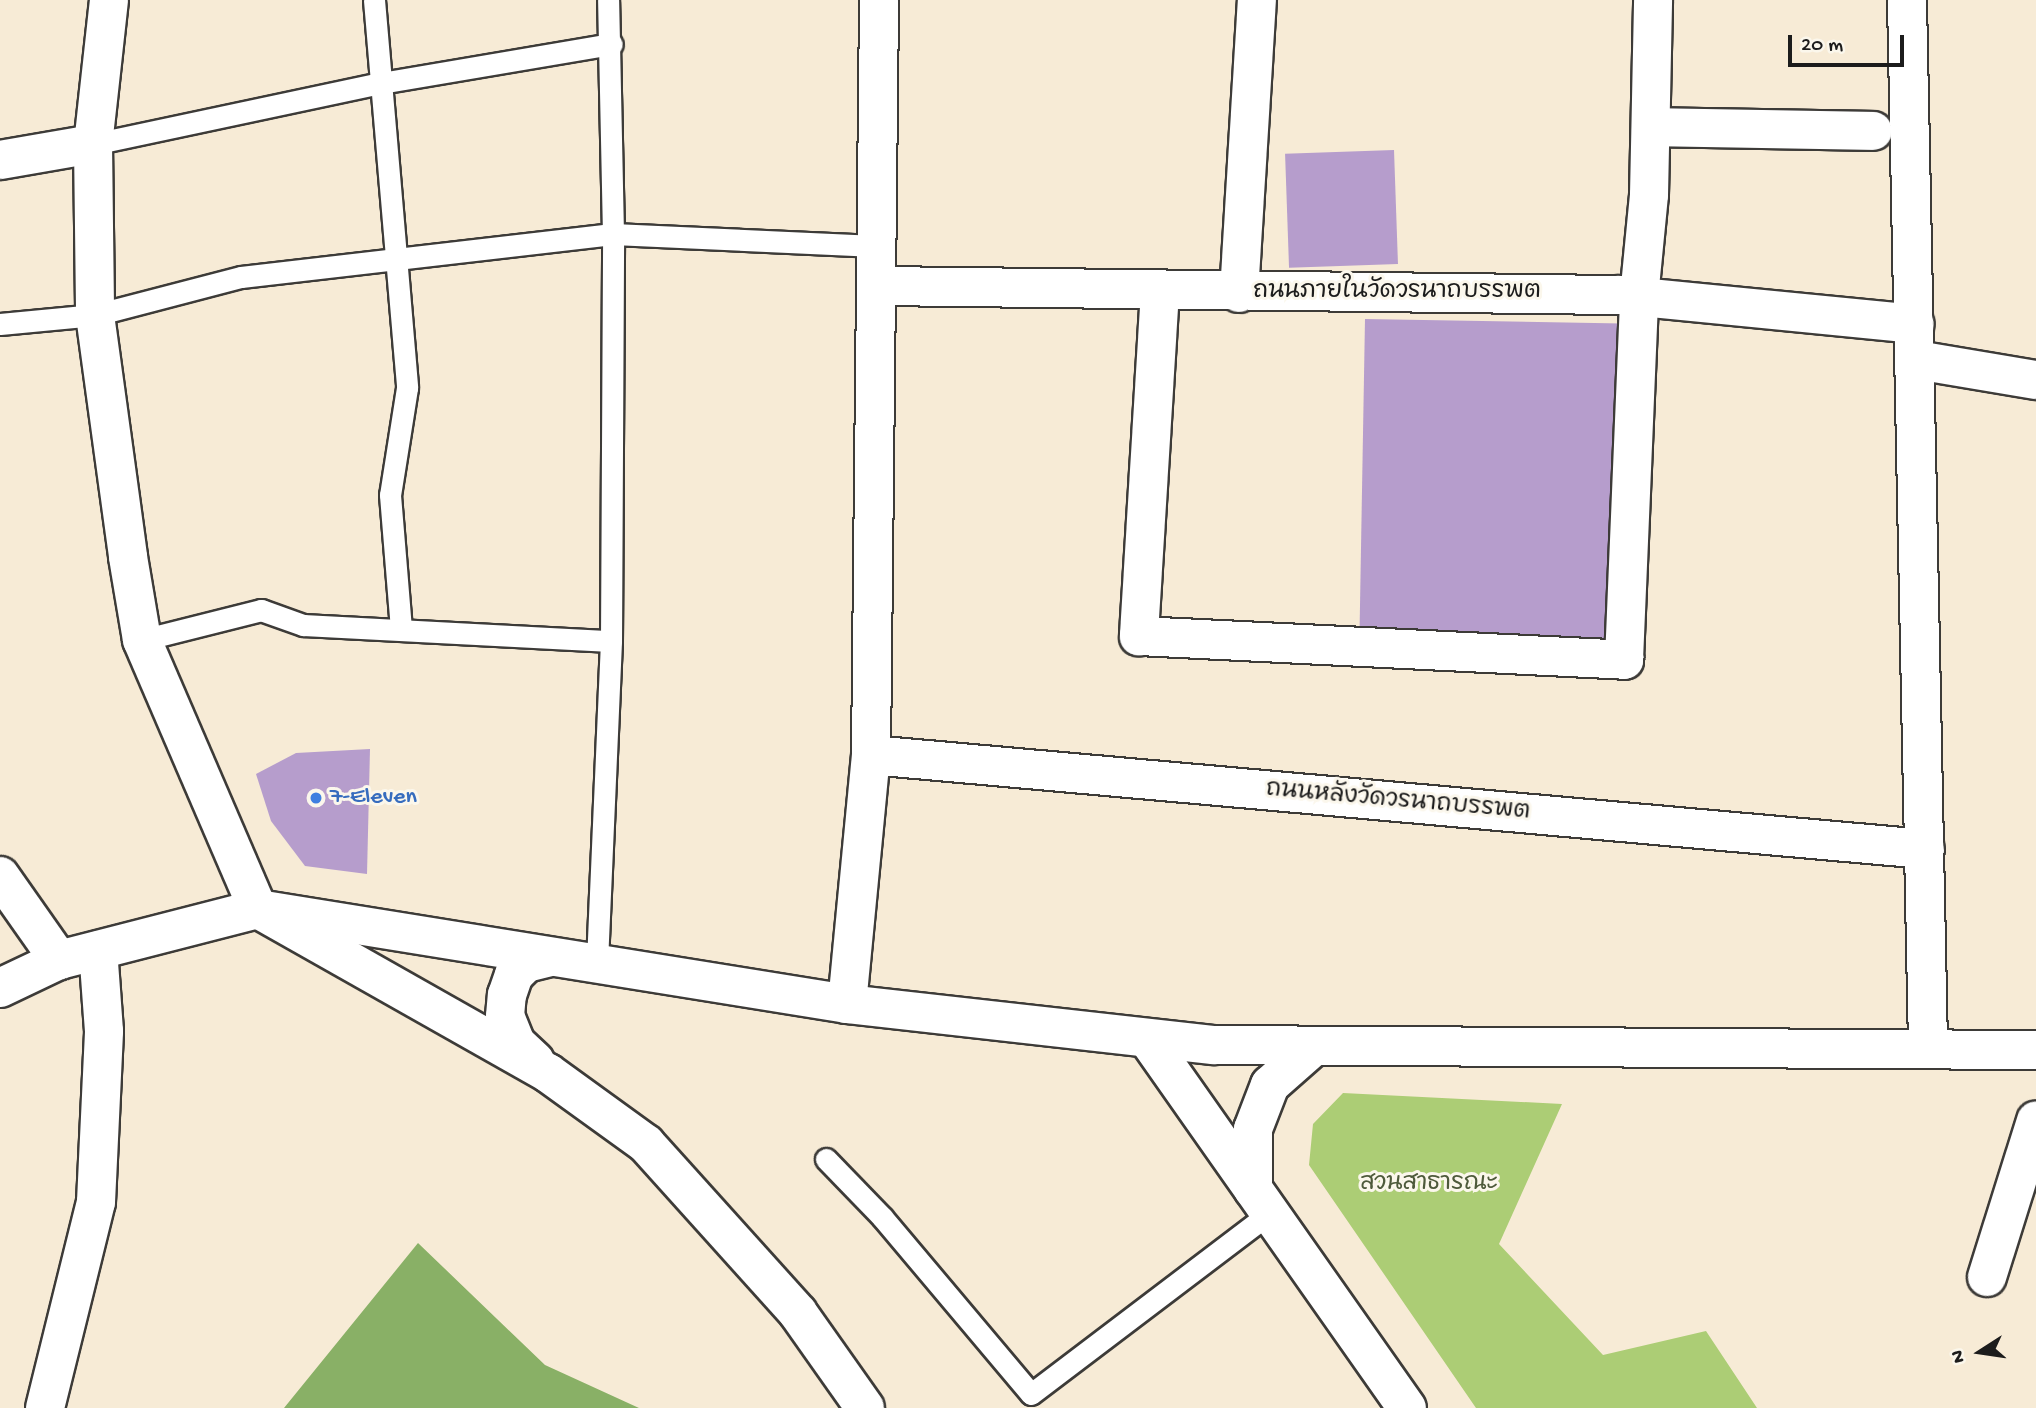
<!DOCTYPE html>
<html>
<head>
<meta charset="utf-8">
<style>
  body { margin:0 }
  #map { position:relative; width:2036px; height:1408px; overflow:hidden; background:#f7ebd6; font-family:"Gochi Hand","Playpen Sans Thai",sans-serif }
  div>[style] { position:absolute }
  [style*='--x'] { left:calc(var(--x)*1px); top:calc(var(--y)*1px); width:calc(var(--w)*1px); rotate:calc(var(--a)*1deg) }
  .green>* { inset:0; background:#accd75 }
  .forest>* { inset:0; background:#89b066 }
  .building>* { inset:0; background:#b69dcc; transform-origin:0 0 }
  .roads { filter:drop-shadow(2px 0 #3d3b38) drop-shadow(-2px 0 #3d3b38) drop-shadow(0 2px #3d3b38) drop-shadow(0 -2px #3d3b38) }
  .service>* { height:21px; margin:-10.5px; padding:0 10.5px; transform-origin:10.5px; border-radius:10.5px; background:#fff }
  .minor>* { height:38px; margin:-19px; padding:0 19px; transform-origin:19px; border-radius:19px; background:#fff }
  .tertiary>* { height:38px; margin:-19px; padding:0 19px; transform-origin:19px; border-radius:19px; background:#fff }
  .dots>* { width:19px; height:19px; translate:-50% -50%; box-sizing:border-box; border:4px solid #fbf7ec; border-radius:50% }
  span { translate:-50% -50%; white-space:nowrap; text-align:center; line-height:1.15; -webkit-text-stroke:6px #fbf7ec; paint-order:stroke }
  .street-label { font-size:24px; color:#1c1c1c }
  .shop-label { font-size:24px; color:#366cbe }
  .left { translate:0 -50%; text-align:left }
  .park-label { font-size:24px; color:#4e5a3b }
  .north { position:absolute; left:1945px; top:1317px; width:70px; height:70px; -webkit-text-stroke:5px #fbf7ec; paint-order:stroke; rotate:258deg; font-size:19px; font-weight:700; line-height:28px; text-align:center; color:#1c1c1c }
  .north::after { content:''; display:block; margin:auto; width:24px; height:32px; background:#1c1c1c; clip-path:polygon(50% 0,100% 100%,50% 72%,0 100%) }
  .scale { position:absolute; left:1788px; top:35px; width:116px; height:32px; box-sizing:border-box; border:4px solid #1c1c1c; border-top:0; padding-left:9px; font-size:21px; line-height:24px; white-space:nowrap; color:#1c1c1c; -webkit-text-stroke:5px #fbf7ec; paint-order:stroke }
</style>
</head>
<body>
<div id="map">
  <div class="green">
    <i style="clip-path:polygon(1343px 1093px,1562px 1104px,1499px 1244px,1603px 1355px,1706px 1331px,1757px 1408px,1476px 1408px,1309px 1165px,1313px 1124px)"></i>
  </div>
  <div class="forest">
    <i style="clip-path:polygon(418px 1243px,545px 1365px,639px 1408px,284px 1408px)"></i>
  </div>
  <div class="building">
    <i style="left:1394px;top:150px;width:114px;height:109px;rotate:88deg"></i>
    <i style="left:1365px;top:319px;width:257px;height:326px;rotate:1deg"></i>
    <i style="clip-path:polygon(370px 749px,367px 874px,305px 866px,271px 821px,256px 774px,296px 753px)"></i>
  </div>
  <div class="roads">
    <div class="service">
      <i style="--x:374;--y:0;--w:389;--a:85.1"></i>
      <i style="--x:407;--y:388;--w:108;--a:99"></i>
      <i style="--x:390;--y:495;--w:133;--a:85.3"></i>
      <i style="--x:93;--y:144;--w:294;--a:-12"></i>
      <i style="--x:381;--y:83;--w:234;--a:-9.6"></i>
      <i style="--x:0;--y:324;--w:95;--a:-5.4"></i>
      <i style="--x:95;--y:315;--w:151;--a:-14.6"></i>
      <i style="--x:241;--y:277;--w:374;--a:-6.6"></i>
      <i style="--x:613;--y:234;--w:263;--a:2.6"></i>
      <i style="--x:142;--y:640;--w:123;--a:-14.1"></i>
      <i style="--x:261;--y:610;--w:45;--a:19.7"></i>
      <i style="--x:303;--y:625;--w:308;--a:3"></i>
      <i style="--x:597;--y:962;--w:321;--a:-87.5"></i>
      <i style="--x:611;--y:641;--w:407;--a:-89.7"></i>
      <i style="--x:613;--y:234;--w:234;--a:-91.2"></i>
      <i style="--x:826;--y:1159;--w:81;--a:46"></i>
      <i style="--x:882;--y:1217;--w:231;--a:49.9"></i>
      <i style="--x:1031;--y:1394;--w:301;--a:-37.2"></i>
    </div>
    <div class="minor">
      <i style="--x:109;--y:0;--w:145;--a:96.3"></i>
      <i style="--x:93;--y:144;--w:171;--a:89.3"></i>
      <i style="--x:95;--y:315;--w:244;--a:82.2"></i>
      <i style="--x:128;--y:557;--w:84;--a:80.4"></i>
      <i style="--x:142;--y:640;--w:293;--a:66.7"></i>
      <i style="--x:258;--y:909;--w:333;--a:29.5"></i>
      <i style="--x:548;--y:1073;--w:121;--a:35.9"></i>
      <i style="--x:646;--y:1144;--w:227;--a:48"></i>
      <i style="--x:798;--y:1313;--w:116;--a:54.8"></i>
      <i style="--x:1651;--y:127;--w:222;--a:1"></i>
      <i style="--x:0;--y:160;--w:94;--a:-9.8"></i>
      <i style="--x:879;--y:286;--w:741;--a:0.7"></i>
      <i style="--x:1620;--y:295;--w:296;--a:5.6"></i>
      <i style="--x:1160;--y:291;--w:346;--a:93.5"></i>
      <i style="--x:1139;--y:636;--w:486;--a:2.8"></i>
      <i style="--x:1624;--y:660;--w:363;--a:-87.6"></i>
      <i style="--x:1639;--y:297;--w:102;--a:-84.4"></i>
      <i style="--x:1649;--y:195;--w:195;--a:-88.8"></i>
      <i style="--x:1239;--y:293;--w:294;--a:-86.5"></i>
      <i style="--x:1916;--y:360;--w:122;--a:9.5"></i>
      <i style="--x:871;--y:755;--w:1058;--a:5.1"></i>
      <i style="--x:0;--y:876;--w:103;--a:54.9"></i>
      <i style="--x:847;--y:1004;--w:250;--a:-84.5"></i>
      <i style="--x:871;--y:755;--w:755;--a:-89.39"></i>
      <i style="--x:535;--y:1061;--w:26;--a:-137"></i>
      <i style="--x:516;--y:1043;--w:29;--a:-112"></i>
      <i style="--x:505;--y:1016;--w:21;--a:-85"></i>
      <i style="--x:507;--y:995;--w:21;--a:-71"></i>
      <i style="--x:514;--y:975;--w:17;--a:-45"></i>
      <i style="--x:526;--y:963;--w:25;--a:-14"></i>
      <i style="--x:1987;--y:1277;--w:164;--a:-72.6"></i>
      <i style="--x:45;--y:1408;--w:212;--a:-76.1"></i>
      <i style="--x:96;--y:1202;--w:171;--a:-87.3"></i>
      <i style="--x:104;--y:1031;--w:81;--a:-94.2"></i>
    </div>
    <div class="tertiary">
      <i style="--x:1907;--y:0;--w:1047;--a:88.85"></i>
      <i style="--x:0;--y:988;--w:65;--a:-25.4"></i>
      <i style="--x:59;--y:960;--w:205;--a:-14.4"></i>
      <i style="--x:258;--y:909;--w:597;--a:9.16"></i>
      <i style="--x:847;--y:1004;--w:369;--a:6.4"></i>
      <i style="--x:1214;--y:1045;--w:822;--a:0.35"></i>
      <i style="--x:1147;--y:1038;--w:452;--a:54.9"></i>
      <i style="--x:1253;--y:1189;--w:60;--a:-90"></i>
      <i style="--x:1253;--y:1129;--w:47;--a:-68.9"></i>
      <i style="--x:1270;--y:1085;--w:56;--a:-41.4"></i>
    </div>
  </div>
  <div class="dots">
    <i style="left:316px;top:798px;background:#3f7fe0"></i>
  </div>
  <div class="street-label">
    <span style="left:1397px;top:293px">ถนนภายในวัดวรนาถบรรพต</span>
    <span style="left:1398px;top:802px;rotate:5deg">ถนนหลังวัดวรนาถบรรพต</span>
  </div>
  <div class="shop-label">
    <span class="left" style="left:330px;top:798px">7-Eleven</span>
  </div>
  <div class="park-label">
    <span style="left:1429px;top:1185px">สวนสาธารณะ</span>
  </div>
  <div class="north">N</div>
  <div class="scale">20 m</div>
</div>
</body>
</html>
